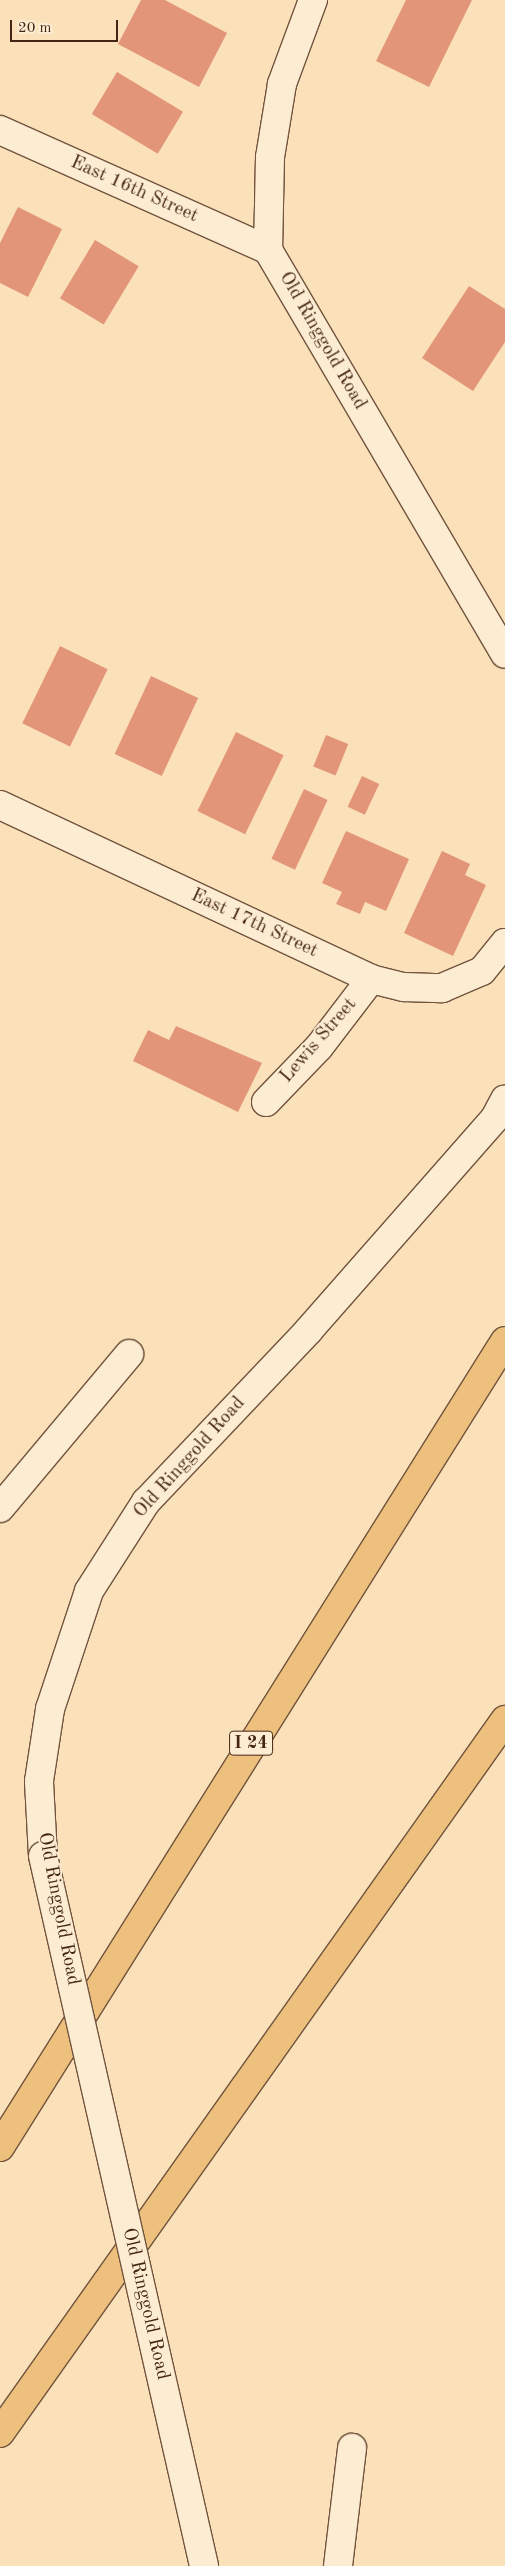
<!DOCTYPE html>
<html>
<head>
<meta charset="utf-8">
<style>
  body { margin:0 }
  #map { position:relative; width:505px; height:2566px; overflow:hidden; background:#fae1ba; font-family:"Old Standard TT",serif }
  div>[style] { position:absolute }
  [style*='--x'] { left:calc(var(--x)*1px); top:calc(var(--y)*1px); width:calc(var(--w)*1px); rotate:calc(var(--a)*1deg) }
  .building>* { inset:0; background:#e39579; transform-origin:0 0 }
  .roads { filter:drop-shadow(1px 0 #72543e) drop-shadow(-1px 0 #72543e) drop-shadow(0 1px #72543e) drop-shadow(0 -1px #72543e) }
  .minor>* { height:28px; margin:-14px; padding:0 14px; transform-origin:14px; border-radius:14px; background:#fcecd2 }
  .motorway>* { height:28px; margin:-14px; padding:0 14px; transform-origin:14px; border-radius:14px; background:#edc07d }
  .bridges { filter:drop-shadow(1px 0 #72543e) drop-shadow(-1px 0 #72543e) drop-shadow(0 1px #72543e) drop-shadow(0 -1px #72543e) }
  .minor-bridge>* { height:28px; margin:-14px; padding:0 14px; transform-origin:14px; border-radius:14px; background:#fcecd2 }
  span { translate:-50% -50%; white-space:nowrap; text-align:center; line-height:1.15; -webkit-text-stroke:4px #fcecd2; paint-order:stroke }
  .shield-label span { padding:1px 4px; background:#fcecd2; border:1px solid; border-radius:4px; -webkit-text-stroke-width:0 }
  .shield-label { font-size:18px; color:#442514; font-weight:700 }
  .street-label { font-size:19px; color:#442514 }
  .scale { position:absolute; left:10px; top:20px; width:108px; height:22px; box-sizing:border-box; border:2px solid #442514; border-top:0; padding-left:6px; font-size:15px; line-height:18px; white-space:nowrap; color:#442514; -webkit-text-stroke:4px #fcecd2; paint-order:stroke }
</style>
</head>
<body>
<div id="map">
  <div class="building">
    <i style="clip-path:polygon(141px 0,165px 0,227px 33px,199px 87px,118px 44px)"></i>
    <i style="clip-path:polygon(406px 0,472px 0,429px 87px,376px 61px)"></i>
    <i style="left:117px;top:72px;width:77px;height:49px;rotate:31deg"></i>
    <i style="clip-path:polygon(18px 207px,62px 229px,28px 297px,0 283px,0 243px)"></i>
    <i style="left:95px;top:240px;width:51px;height:68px;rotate:31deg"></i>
    <i style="clip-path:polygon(469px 286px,505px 309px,505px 342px,473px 391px,422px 358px)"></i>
    <i style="left:60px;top:646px;width:53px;height:86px;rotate:26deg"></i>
    <i style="left:151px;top:676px;width:52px;height:86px;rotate:25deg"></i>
    <i style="left:236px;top:732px;width:53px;height:88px;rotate:26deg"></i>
    <i style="left:326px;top:735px;width:24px;height:34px;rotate:22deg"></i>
    <i style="left:362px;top:776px;width:19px;height:34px;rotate:25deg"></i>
    <i style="left:304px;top:789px;width:26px;height:77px;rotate:25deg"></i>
    <i style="clip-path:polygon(346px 831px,409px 859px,386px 911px,365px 902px,360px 914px,336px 904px,342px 892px,322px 883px)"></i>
    <i style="clip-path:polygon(442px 851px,470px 864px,465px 875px,486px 885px,453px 956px,404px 933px)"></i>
    <i style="clip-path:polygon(176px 1026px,262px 1063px,238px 1112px,133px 1061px,148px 1030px,169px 1040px)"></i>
  </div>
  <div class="roads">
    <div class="minor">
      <i style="--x:313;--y:0;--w:90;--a:110.3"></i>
      <i style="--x:282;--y:84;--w:74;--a:99.3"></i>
      <i style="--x:270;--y:157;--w:93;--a:91.2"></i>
      <i style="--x:268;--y:250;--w:468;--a:59.6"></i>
      <i style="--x:0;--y:130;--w:294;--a:24.1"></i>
      <i style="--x:0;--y:805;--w:410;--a:25.1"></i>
      <i style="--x:371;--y:979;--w:34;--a:14"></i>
      <i style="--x:404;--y:987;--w:38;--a:2"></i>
      <i style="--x:442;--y:988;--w:43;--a:-23"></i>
      <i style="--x:482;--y:971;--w:36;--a:-51"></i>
      <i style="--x:266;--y:1102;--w:76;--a:-46.1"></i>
      <i style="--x:319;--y:1047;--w:86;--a:-52.6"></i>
      <i style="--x:0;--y:1508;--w:201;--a:-50"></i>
      <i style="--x:43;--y:1856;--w:75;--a:-93.1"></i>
      <i style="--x:39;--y:1781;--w:73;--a:-81.3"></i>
      <i style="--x:50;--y:1709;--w:124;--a:-71.7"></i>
      <i style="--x:89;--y:1591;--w:106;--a:-57.4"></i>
      <i style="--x:146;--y:1502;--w:236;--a:-46.5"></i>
      <i style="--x:308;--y:1331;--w:283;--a:-48.7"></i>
      <i style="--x:495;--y:1118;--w:21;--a:-62"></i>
      <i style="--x:338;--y:2566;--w:119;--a:-83.2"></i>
    </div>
    <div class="motorway">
      <i style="--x:0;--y:2147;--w:951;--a:-57.93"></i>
      <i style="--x:0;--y:2433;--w:874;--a:-54.69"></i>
    </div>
  </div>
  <div class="bridges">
    <div class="minor-bridge">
      <i style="--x:43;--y:1856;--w:728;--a:77.22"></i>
    </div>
  </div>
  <div class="shield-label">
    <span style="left:251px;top:1743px">I 24</span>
  </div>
  <div class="street-label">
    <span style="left:134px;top:190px;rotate:24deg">East 16th Street</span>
    <span style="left:322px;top:341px;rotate:60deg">Old Ringgold Road</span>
    <span style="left:254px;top:924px;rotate:25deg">East 17th Street</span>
    <span style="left:319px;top:1041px;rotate:-49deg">Lewis Street</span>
    <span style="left:190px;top:1458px;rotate:-48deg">Old Ringgold Road</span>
    <span style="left:58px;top:1909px;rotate:79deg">Old Ringgold Road</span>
    <span style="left:145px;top:2304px;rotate:77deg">Old Ringgold Road</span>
  </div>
  <div class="scale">20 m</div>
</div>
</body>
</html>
